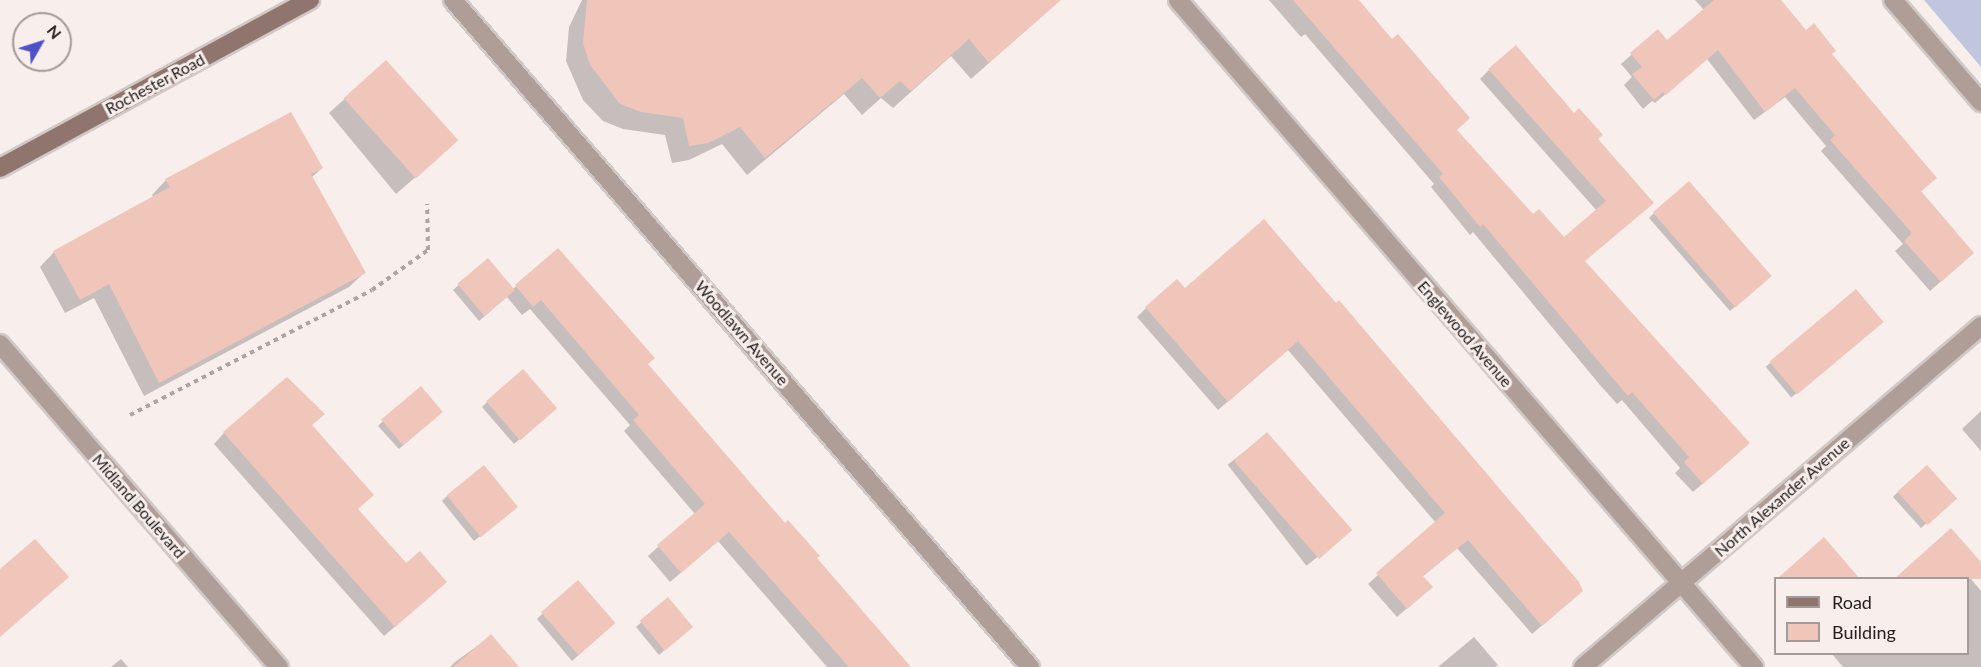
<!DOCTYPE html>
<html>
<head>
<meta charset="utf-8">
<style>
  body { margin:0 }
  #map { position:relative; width:1981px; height:667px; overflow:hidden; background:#f8eeec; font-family:Lato,sans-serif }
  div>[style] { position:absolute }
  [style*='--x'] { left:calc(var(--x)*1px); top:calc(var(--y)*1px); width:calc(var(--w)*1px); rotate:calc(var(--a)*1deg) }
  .green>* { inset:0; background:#c1c6df }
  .shadow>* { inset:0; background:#0003; transform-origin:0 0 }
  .building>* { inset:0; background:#efc6b9; transform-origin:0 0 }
  .path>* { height:4px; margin-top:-2px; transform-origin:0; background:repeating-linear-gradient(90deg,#ada5a3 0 4.5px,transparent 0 9px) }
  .roads { filter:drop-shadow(2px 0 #d1c9c7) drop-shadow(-2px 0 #d1c9c7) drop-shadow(0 2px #d1c9c7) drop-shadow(0 -2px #d1c9c7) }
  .street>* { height:18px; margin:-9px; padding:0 9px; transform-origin:9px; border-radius:9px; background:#af9d98 }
  .secondary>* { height:18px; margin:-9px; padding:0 9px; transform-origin:9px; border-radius:9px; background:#8f756d }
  span { translate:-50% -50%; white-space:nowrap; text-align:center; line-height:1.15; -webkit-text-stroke:6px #f8eeec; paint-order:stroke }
  .street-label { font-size:16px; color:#221e1d }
  .legend { position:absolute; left:1774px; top:577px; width:195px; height:78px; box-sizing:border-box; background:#f8eeec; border:2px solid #a29b99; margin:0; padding:8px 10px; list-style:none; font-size:18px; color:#221e1d }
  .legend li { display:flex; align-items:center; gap:12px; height:30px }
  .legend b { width:30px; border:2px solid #a29b99 }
  .north { position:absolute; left:12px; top:12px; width:60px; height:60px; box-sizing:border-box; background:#f8eeec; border:2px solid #a29b99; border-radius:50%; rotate:51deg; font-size:16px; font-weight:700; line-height:24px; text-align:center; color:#221e1d }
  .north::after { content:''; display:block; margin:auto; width:21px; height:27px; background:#4e51c7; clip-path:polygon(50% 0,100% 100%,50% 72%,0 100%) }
</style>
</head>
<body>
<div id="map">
  <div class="green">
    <i style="clip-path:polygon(1924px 0,1981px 0,1981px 67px)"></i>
  </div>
  <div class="shadow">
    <i style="clip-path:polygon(582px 0,1060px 0,971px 79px,951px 56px,893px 108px,881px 98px,862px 115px,844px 94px,747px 175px,722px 144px,689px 160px,672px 163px,665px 135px,623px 129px,603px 121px,583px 100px,566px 61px,569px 27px)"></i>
    <i style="clip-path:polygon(1269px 0,1357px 0,1455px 131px,1533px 216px,1564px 239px,1597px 211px,1480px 79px,1489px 70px,1596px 140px,1651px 203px,1583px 262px,1738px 453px,1693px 492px,1675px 473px,1680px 468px,1622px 400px,1617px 404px,1600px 385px,1473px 232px,1470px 235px,1431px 187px,1434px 184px,1305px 34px,1301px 37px)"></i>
    <i style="clip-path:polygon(1695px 0,1775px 0,1830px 55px,1925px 188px,1920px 192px,1962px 263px,1930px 291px,1895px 251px,1903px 244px,1821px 151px,1826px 146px,1785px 97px,1754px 120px,1707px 59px,1655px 103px,1652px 101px,1643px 109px,1624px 85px,1632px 77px,1621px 64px,1658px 31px,1667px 43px,1704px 10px)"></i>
    <i style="clip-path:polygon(386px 62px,441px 155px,396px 194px,329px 113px)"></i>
    <i style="clip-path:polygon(322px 168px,311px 178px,364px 273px,349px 287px,144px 396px,94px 298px,65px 313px,40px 267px,54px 252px,154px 198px,152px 195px,166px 180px)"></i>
    <i style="clip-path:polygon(1654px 213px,1764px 282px,1730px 311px,1649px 218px)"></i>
    <i style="clip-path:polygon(1264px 221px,1572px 600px,1532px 634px,1457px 548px,1422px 577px,1421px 596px,1397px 617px,1368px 584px,1436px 523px,1288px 350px,1218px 410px,1137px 317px,1146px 308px,1185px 290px)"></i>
    <i style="clip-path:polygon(558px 250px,646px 364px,908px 667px,827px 667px,718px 541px,670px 582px,648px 556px,695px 514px,624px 431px,630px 425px,530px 309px,522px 315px,507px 297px,479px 321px,453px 290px,488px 260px,513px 289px)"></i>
    <i style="left:1856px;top:291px;width:40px;height:118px;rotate:50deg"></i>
    <i style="clip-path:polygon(487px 402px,550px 413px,514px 444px,482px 407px)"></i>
    <i style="clip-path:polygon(1981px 411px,1981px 451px,1962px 429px)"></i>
    <i style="clip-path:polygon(436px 417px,399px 449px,378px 426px,383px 421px)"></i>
    <i style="clip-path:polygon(311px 426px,357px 510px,434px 593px,384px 636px,214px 444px,224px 433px)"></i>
    <i style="left:1267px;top:434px;width:128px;height:50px;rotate:52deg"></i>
    <i style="clip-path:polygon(1898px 492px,1950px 503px,1921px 528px,1893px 497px)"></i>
    <i style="clip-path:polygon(447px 496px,511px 512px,474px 541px,442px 501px)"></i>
    <i style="clip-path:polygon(1962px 568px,1981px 591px,1981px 667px,1843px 667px,1832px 654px,1968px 654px,1968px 578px)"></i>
    <i style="clip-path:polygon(668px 599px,686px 632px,659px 655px,636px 627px)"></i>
    <i style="clip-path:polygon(542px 614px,609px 628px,572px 661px,537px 619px)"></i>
    <i style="clip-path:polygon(491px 636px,517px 667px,450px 667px,455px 662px)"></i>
    <i style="clip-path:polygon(1474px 637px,1498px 665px,1495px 667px,1438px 667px)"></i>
    <i style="clip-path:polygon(121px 659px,128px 667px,111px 667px)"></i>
  </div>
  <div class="building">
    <i style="clip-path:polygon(587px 0,1061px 0,989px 63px,969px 39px,911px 91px,900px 81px,880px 98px,862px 78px,765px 158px,740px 127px,708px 143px,689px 146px,683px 118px,641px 112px,620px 104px,590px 65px,583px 43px)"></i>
    <i style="clip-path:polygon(1293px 0,1359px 0,1392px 39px,1398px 34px,1470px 118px,1457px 130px,1533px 214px,1539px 209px,1564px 237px,1606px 201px,1488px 69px,1516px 45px,1574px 113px,1579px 108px,1603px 135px,1598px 139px,1654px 203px,1585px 261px,1750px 443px,1703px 484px,1684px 462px,1689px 457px,1632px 392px,1628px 396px,1610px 375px,1483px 224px,1480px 227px,1439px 177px,1443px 174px)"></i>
    <i style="clip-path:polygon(1714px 0,1781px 0,1806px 30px,1814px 23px,1836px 51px,1832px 54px,1937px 178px,1921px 191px,1974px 253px,1941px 282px,1904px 241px,1912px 233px,1830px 140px,1835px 135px,1795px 88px,1765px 112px,1718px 50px,1666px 95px,1663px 92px,1654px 100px,1632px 74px,1642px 67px,1630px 53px,1658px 29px,1667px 40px)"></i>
    <i style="left:386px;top:60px;width:108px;height:57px;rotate:48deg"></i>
    <i style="clip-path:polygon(291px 112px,323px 168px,311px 174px,366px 273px,159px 383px,109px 284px,80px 300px,53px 251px,170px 187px,165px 179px)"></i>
    <i style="left:1689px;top:181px;width:126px;height:48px;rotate:49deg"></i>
    <i style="clip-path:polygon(1264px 219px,1336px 303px,1339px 300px,1579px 582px,1583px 591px,1542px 626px,1468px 540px,1423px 576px,1433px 587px,1407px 609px,1376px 573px,1445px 513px,1298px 341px,1228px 402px,1145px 307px,1177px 279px,1185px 288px)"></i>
    <i style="clip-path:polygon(558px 248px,655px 358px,648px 364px,785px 523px,788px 520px,820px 556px,817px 558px,911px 667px,849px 667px,729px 532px,681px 573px,657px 545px,705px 504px,633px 420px,639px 415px,541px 300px,533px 307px,515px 285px)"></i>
    <i style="left:488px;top:258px;width:42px;height:40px;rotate:50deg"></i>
    <i style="left:1856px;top:289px;width:43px;height:113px;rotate:50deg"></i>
    <i style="left:523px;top:369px;width:52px;height:49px;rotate:49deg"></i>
    <i style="clip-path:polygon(287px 377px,325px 414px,312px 425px,374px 495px,358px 509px,406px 563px,420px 551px,447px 582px,395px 627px,223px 432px)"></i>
    <i style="left:421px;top:386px;width:34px;height:52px;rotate:50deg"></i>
    <i style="left:1267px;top:432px;width:130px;height:44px;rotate:49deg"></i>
    <i style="left:484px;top:465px;width:54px;height:48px;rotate:51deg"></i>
    <i style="left:1927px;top:465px;width:45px;height:40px;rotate:48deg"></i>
    <i style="clip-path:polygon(1951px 528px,1981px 562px,1981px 579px,1894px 579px)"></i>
    <i style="clip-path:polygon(1824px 537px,1860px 579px,1777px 579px)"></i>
    <i style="clip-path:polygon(35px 539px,69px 577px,0 637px,0 569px)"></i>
    <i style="left:578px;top:580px;width:57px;height:49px;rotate:49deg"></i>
    <i style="left:668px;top:597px;width:39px;height:37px;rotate:50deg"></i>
    <i style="clip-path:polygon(491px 634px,519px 667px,453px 667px)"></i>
  </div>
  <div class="path">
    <i style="--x:130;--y:415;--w:272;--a:-27.3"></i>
    <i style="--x:372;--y:290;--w:69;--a:-35.5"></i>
    <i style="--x:428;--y:250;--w:46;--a:-91.2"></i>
  </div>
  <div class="roads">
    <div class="street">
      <i style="--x:453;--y:0;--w:882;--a:49.14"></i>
      <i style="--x:1178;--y:0;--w:881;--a:49.19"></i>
      <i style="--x:1893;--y:0;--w:135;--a:49.2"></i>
      <i style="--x:0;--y:344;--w:427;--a:49.2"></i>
      <i style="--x:1583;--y:667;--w:524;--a:-40.59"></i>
    </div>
    <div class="secondary">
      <i style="--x:0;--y:168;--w:353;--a:-28.5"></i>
    </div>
  </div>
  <div class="street-label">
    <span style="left:155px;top:84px;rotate:-28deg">Rochester Road</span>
    <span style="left:742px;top:333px;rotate:49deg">Woodlawn Avenue</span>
    <span style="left:1465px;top:334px;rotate:49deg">Englewood Avenue</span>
    <span style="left:1782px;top:497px;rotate:-41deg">North Alexander Avenue</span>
    <span style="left:139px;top:506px;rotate:49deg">Midland Boulevard</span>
  </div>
  <ul class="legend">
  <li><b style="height:8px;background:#8f756d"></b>Road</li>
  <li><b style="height:16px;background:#efc6b9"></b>Building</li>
  </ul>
  <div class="north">N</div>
</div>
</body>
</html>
